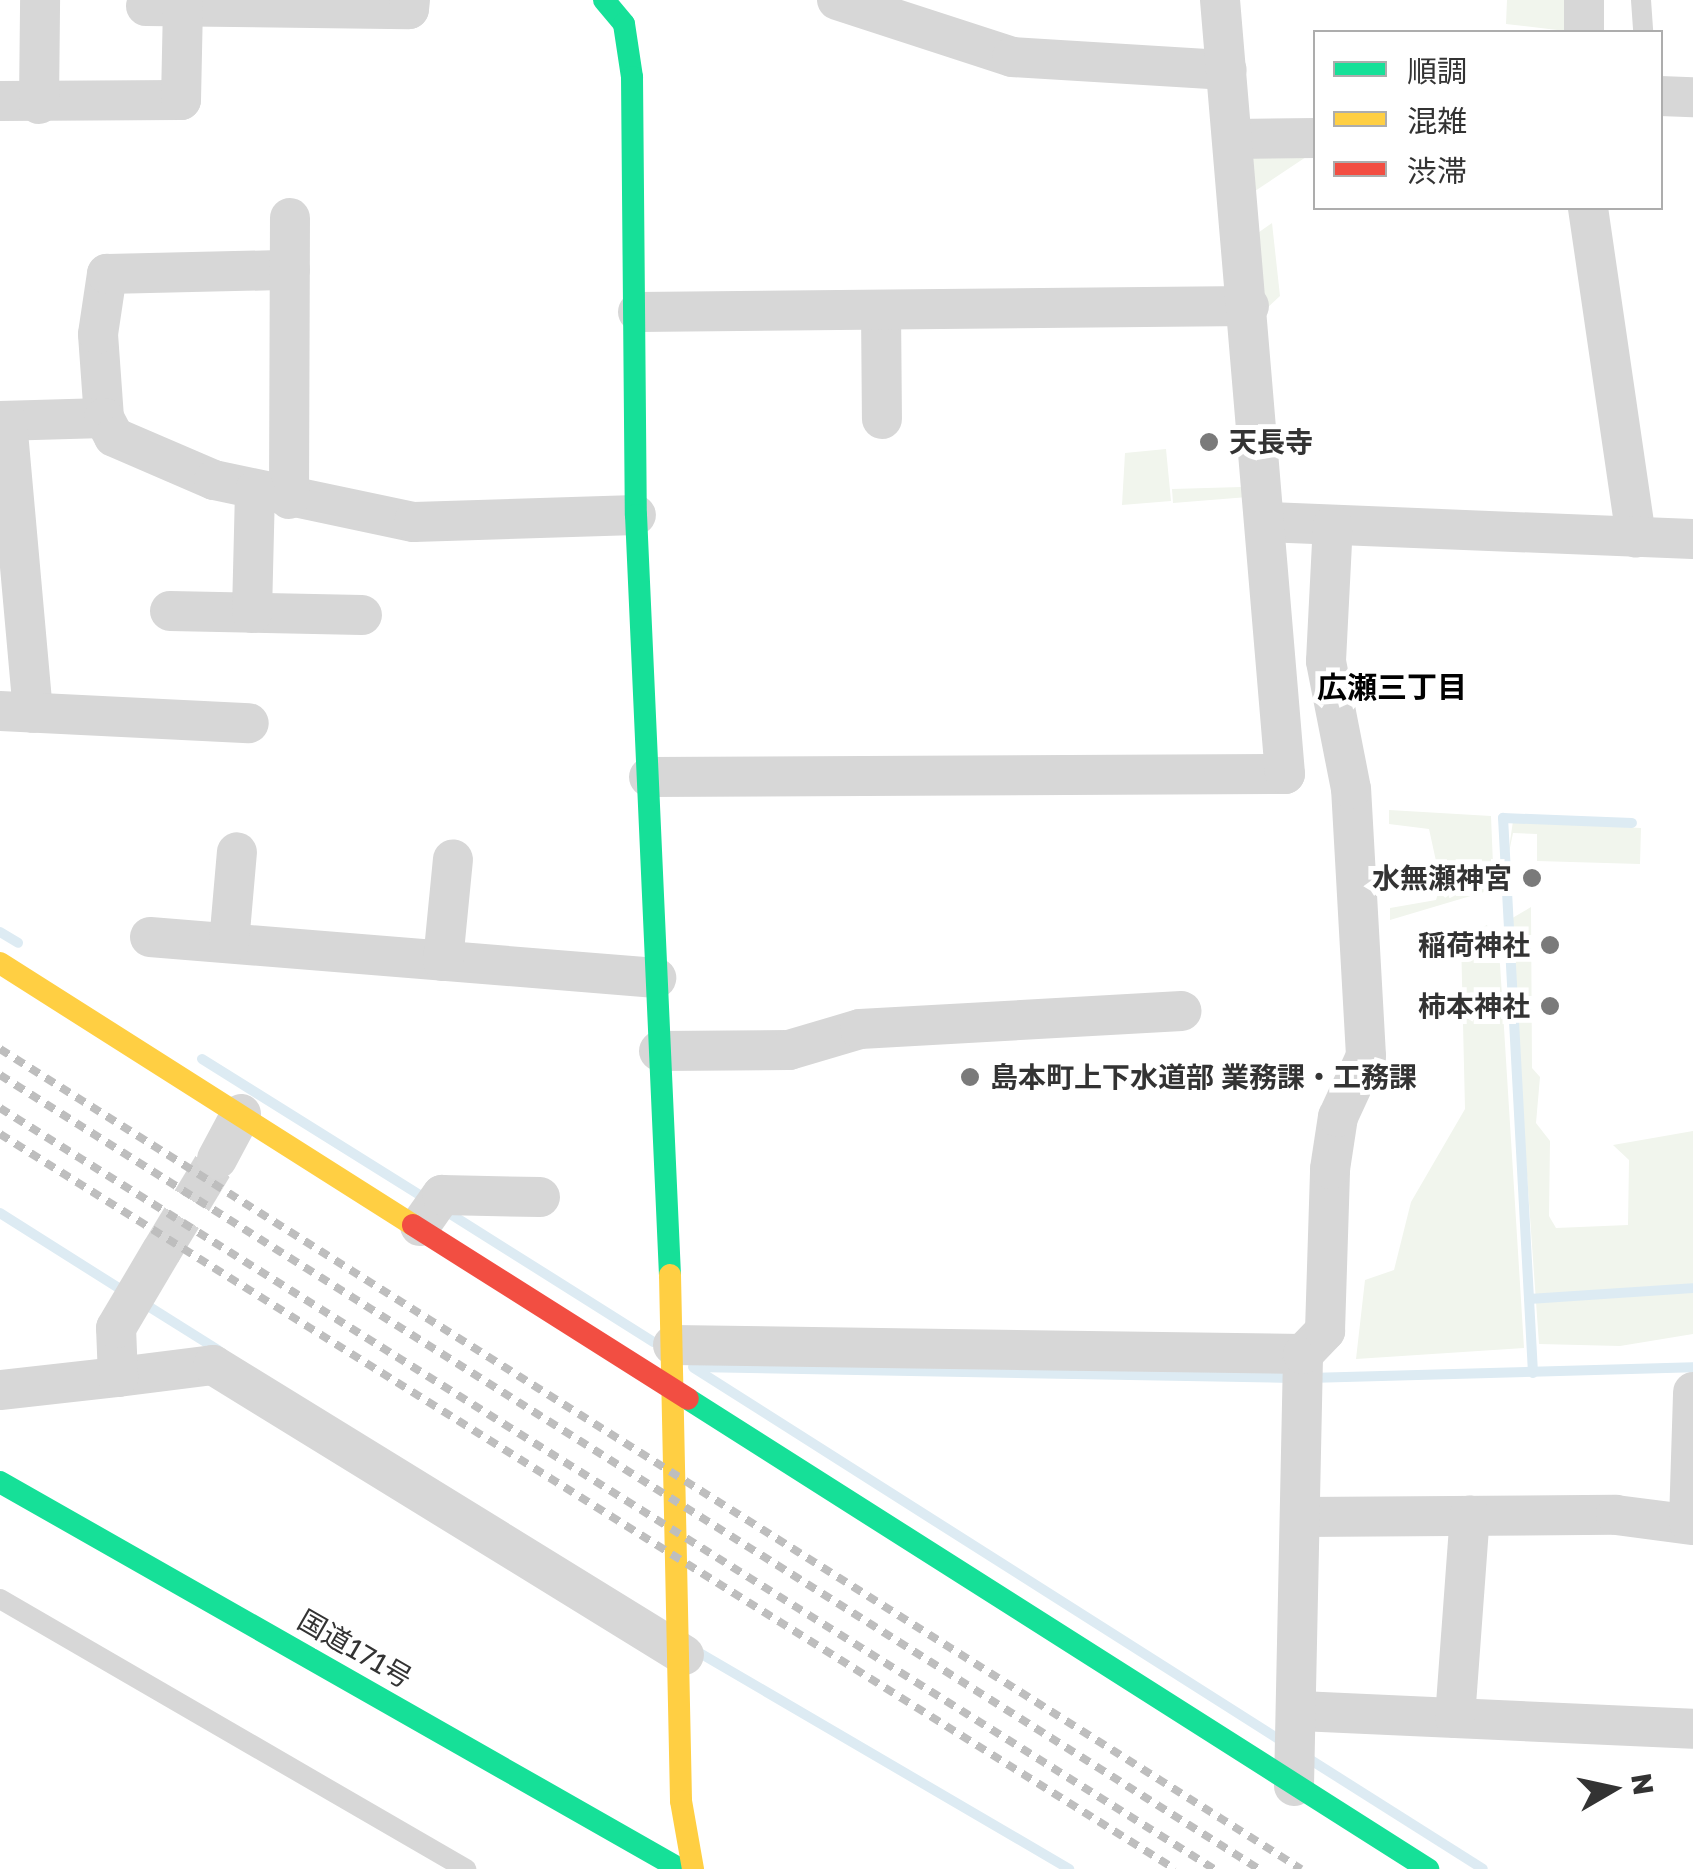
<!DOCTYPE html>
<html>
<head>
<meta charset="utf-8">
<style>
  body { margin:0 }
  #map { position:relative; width:1693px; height:1869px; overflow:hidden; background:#fff; font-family:"Golos Text","Noto Sans JP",sans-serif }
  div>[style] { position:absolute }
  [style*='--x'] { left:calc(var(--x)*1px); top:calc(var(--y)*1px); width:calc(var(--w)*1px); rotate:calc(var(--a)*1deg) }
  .green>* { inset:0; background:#f1f5ed }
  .stream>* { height:10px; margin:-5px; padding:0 5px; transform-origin:5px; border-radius:5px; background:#ddebf3 }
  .street-tunnel>* { height:40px; margin-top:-20px; transform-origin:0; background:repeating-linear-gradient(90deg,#d6d6d6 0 40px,transparent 0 60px) }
  .lane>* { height:20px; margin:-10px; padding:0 10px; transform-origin:10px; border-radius:10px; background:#d7d7d7 }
  .street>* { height:40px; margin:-20px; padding:0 20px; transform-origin:20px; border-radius:20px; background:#d7d7d7 }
  .fast>* { height:22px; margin:-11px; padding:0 11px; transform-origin:11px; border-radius:11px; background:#16e098 }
  .slow>* { height:22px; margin:-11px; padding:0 11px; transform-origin:11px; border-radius:11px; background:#ffcf43 }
  .jam>* { height:22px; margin:-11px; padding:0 11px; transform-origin:11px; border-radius:11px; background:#f24e42 }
  .rail>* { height:8px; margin-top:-4px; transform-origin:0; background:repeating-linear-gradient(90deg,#bebebe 0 10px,transparent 0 18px) }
  .dots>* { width:28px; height:28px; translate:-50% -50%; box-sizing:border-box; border:5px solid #fff; border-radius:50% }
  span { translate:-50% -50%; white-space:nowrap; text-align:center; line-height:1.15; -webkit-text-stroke:10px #fff; paint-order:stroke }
  .poi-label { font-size:28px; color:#333; font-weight:700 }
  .left { translate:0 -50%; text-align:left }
  .right { translate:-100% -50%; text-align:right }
  .street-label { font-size:28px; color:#333 }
  .neighbourhood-label { font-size:30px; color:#000; font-weight:700 }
  .legend { position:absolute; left:1313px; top:30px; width:350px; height:180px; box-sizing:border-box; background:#fff; border:2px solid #adadad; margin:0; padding:12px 18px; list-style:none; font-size:30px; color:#333 }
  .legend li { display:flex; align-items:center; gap:20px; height:50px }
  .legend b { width:50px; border:2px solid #adadad }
  .north { position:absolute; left:1563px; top:1739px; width:100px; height:100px; -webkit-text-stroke:8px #fff; paint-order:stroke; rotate:81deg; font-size:28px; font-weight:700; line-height:40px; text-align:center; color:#333 }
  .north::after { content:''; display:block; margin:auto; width:35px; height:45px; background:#333; clip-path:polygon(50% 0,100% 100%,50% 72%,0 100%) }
</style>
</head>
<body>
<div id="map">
  <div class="green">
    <i style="clip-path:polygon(1507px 0,1575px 0,1574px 32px,1506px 24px)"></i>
    <i style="clip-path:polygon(1245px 150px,1306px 157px,1249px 195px)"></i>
    <i style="clip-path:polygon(1272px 223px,1280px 296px,1265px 310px,1252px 237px)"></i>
    <i style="clip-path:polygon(1166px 449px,1171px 501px,1122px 505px,1125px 453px)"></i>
    <i style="clip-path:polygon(1241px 487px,1248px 497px,1173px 503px,1172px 489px)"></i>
    <i style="clip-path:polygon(1389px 810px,1491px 816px,1494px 889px,1390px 920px,1390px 908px,1436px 900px,1441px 884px,1429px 829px,1389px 824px)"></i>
    <i style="clip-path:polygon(1513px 821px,1641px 828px,1640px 864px,1537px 861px,1537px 834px,1513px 833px,1507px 862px)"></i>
    <i style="clip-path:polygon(1531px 907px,1532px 1068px,1540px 1077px,1536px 1123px,1550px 1141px,1549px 1216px,1556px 1228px,1628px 1225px,1629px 1160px,1613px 1145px,1693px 1131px,1693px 1334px,1620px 1346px,1539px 1344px,1509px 920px)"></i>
    <i style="clip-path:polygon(1487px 925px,1500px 964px,1524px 1348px,1356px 1359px,1365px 1280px,1394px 1270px,1411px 1202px,1465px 1109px,1461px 938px)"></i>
  </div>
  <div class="stream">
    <i style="--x:0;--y:932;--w:21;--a:31"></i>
    <i style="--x:202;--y:1059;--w:268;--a:32"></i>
    <i style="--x:444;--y:1210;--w:248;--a:32.2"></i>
    <i style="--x:0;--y:1213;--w:148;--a:32.3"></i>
    <i style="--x:1529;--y:1299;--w:164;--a:-3.8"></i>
    <i style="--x:140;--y:1301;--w:92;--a:32.1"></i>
    <i style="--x:693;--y:1367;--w:599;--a:1.05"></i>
    <i style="--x:694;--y:1368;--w:698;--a:32.41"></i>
    <i style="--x:1533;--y:1373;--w:556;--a:-93.09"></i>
    <i style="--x:1503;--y:818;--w:129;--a:2.2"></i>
    <i style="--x:1309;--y:1378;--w:384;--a:-1.6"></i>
    <i style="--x:698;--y:1652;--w:430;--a:30.3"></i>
    <i style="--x:1306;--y:1757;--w:209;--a:32.3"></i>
  </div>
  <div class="street-tunnel">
    <i style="--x:161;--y:1252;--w:109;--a:-58.9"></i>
  </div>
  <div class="lane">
    <i style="--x:1641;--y:0;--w:32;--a:86"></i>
    <i style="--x:0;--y:1599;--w:539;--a:30.09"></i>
  </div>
  <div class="street">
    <i style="--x:837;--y:0;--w:184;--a:18"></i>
    <i style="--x:1012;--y:57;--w:215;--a:3.5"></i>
    <i style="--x:146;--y:6;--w:263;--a:0.7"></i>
    <i style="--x:409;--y:9;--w:9;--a:-84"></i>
    <i style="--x:1584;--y:32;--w:32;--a:-90"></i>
    <i style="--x:1660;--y:96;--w:33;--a:2"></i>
    <i style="--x:0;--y:101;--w:181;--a:-0.3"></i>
    <i style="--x:181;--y:100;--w:94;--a:-88.8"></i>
    <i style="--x:39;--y:104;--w:104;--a:-89.4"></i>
    <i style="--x:1234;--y:139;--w:82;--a:-0.7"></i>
    <i style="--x:1588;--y:208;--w:333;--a:81.7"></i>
    <i style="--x:881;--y:310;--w:109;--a:89.5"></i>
    <i style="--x:638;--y:312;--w:611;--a:-0.56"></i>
    <i style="--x:104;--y:418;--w:84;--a:-94.1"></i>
    <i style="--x:98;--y:334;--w:61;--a:-81.5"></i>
    <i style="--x:107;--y:274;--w:183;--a:-1.3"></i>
    <i style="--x:0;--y:421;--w:104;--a:-1.7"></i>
    <i style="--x:104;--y:418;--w:21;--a:62"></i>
    <i style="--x:114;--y:437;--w:109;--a:23.3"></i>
    <i style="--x:214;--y:480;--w:204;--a:11.9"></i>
    <i style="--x:414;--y:522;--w:222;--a:-1.8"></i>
    <i style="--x:7;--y:421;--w:293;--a:84.9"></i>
    <i style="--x:289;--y:499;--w:281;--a:-89.8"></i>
    <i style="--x:1267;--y:522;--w:426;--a:2.3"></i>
    <i style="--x:170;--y:611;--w:192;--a:1.2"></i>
    <i style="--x:252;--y:613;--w:123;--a:-88.6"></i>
    <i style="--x:0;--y:711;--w:249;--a:2.8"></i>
    <i style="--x:649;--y:777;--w:636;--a:-0.27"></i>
    <i style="--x:1285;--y:774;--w:777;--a:-94.8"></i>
    <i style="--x:150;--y:937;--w:508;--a:4.63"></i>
    <i style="--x:229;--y:943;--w:91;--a:-85"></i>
    <i style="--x:443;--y:961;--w:102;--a:-84.4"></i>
    <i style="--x:659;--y:1051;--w:130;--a:-0.4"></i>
    <i style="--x:789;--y:1050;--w:74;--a:-16.5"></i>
    <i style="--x:860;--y:1029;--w:322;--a:-3.2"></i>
    <i style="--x:217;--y:1159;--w:51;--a:-61.9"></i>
    <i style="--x:420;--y:1226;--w:38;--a:-55"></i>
    <i style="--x:442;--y:1195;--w:98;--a:1.2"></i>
    <i style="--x:673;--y:1345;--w:630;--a:0.82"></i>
    <i style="--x:118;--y:1377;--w:96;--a:-7.2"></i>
    <i style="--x:213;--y:1365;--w:553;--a:31.62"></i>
    <i style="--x:0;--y:1390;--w:119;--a:-6.3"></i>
    <i style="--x:118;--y:1377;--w:49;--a:-92.3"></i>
    <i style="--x:116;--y:1328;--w:88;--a:-59.4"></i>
    <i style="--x:1302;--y:1517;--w:314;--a:-0.4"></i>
    <i style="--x:1616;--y:1515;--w:78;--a:7.4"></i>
    <i style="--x:1689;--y:1522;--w:130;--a:-88.2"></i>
    <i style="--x:1300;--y:1711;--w:393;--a:2.6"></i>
    <i style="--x:1455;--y:1718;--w:203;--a:-85.8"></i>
    <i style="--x:1294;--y:1786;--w:432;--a:-88.8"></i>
    <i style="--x:1303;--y:1354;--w:32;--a:-46"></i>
    <i style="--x:1325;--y:1331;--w:162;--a:-88.2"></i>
    <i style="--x:1330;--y:1169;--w:53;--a:-81.3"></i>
    <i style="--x:1338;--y:1117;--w:67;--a:-65.3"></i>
    <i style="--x:1366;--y:1056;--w:267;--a:-93.2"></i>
    <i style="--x:1351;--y:789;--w:130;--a:-101.1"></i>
    <i style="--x:1326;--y:661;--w:136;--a:-87.1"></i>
  </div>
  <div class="fast">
    <i style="--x:604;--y:0;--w:31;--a:50"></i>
    <i style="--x:624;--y:24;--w:54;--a:81.4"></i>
    <i style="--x:632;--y:77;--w:438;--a:89.5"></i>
    <i style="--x:636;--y:515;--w:761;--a:87.44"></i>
    <i style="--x:688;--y:1399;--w:877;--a:32.42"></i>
    <i style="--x:0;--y:1482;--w:782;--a:29.64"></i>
  </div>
  <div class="slow">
    <i style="--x:0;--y:963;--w:489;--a:32.4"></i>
    <i style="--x:670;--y:1275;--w:526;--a:88.8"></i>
    <i style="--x:681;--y:1801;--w:69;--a:80"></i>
  </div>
  <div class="jam">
    <i style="--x:413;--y:1225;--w:325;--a:32.3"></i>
  </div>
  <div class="rail">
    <i style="--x:0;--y:1049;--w:1538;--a:32.22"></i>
    <i style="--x:0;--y:1075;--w:1488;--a:32.24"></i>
    <i style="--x:0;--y:1108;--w:1433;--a:32.08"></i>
    <i style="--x:0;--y:1134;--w:1386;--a:32.03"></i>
  </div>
  <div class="dots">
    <i style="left:1209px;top:442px;background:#7a7a7a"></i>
    <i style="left:1532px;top:878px;background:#7a7a7a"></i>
    <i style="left:1550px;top:945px;background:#7a7a7a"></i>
    <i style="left:1550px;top:1006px;background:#7a7a7a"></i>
    <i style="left:970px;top:1077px;background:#7a7a7a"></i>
  </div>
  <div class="poi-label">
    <span class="left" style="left:1229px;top:442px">天長寺</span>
    <span class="right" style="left:1512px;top:878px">水無瀬神宮</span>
    <span class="right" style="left:1530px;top:945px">稲荷神社</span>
    <span class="right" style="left:1530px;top:1006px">柿本神社</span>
    <span class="left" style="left:990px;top:1077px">島本町上下水道部 業務課・工務課</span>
  </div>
  <div class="street-label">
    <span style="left:355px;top:1649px;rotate:30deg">国道171号</span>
  </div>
  <div class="neighbourhood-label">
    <span style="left:1392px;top:687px">広瀬三丁目</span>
  </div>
  <ul class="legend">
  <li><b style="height:12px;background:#16e098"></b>順調</li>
  <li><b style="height:12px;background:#ffcf43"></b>混雑</li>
  <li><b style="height:12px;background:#f24e42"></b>渋滞</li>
  </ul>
  <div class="north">N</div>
</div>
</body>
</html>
